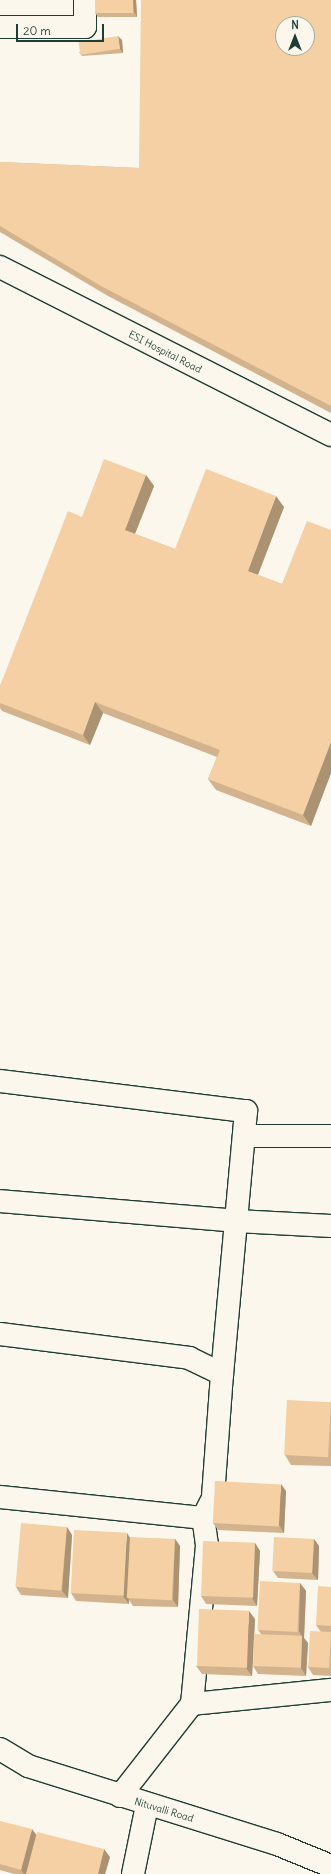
<!DOCTYPE html>
<html>
<head>
<meta charset="utf-8">
<style>
  body { margin:0 }
  #map { position:relative; width:331px; height:1874px; overflow:hidden; background:#fbf7ec; font-family:Delius,sans-serif }
  div>[style] { position:absolute }
  [style*='--x'] { left:calc(var(--x)*1px); top:calc(var(--y)*1px); width:calc(var(--w)*1px); rotate:calc(var(--a)*1deg) }
  .roads { filter:drop-shadow(1px 0 #1f3d34) drop-shadow(-1px 0 #1f3d34) drop-shadow(0 1px #1f3d34) drop-shadow(0 -1px #1f3d34) }
  .minor>* { height:22px; margin:-11px; padding:0 11px; transform-origin:11px; border-radius:11px; background:#fbf7ec }
  .tertiary>* { height:22px; margin:-11px; padding:0 11px; transform-origin:11px; border-radius:11px; background:#fbf7ec }
  .wall>* { inset:0; background:#d2b38d }
  .shaded-wall>* { inset:0; background:#ab9273 }
  .building>* { inset:0; background:#f4d0a4; transform-origin:0 0 }
  span { translate:-50% -50%; white-space:nowrap; text-align:center; line-height:1.15; -webkit-text-stroke:3px #fbf7ec; paint-order:stroke }
  .street-label { font-size:10px; color:#1f3d34 }
  .north { position:absolute; left:275px; top:16px; width:40px; height:40px; box-sizing:border-box; background:#fbf7ec; border:1px solid #a3ada2; border-radius:50%; rotate:0deg; font-size:11px; font-weight:700; line-height:16px; text-align:center; color:#1f3d34 }
  .north::after { content:''; display:block; margin:auto; width:14px; height:18px; background:#1f3d34; clip-path:polygon(50% 0,100% 100%,50% 72%,0 100%) }
  .scale { position:absolute; left:16px; top:24px; width:88px; height:18px; box-sizing:border-box; border:2px solid #1f3d34; border-top:0; padding-left:5px; font-size:12px; line-height:14px; white-space:nowrap; color:#1f3d34; -webkit-text-stroke:3px #fbf7ec; paint-order:stroke }
</style>
</head>
<body>
<div id="map">
  <div class="roads">
    <div class="minor">
      <i style="--x:0;--y:27;--w:85;--a:0"></i>
      <i style="--x:85;--y:27;--w:27;--a:-90"></i>
      <i style="--x:0;--y:267;--w:371;--a:26.9"></i>
      <i style="--x:0;--y:1081;--w:248;--a:7"></i>
      <i style="--x:246;--y:1111;--w:110;--a:95.2"></i>
      <i style="--x:236;--y:1221;--w:95;--a:3"></i>
      <i style="--x:244;--y:1136;--w:87;--a:0"></i>
      <i style="--x:0;--y:1201;--w:237;--a:4.8"></i>
      <i style="--x:236;--y:1221;--w:154;--a:95.2"></i>
      <i style="--x:0;--y:1334;--w:191;--a:7.2"></i>
      <i style="--x:189;--y:1358;--w:37;--a:26"></i>
      <i style="--x:222;--y:1374;--w:124;--a:94.2"></i>
      <i style="--x:213;--y:1498;--w:22;--a:117"></i>
      <i style="--x:203;--y:1518;--w:204;--a:-174.1"></i>
      <i style="--x:192;--y:1704;--w:140;--a:-5.8"></i>
      <i style="--x:120;--y:1796;--w:117;--a:-52"></i>
      <i style="--x:192;--y:1704;--w:160;--a:-84.6"></i>
      <i style="--x:207;--y:1545;--w:27;--a:-98"></i>
      <i style="--x:133;--y:1874;--w:70;--a:-78.5"></i>
    </div>
    <div class="tertiary">
      <i style="--x:0;--y:1749;--w:33;--a:31"></i>
      <i style="--x:28;--y:1766;--w:261;--a:17.4"></i>
      <i style="--x:277;--y:1844;--w:58;--a:22.2"></i>
    </div>
  </div>
  <div class="wall">
    <i style="clip-path:polygon(136px 0,137px 17px,98px 17px,95px 13px)"></i>
    <i style="clip-path:polygon(331px 0,331px 413px,108px 296px,0 232px,0 162px,139px 168px)"></i>
    <i style="clip-path:polygon(122px 40px,123px 53px,82px 56px,79px 52px)"></i>
    <i style="clip-path:polygon(146px 475px,154px 486px,135px 534px,175px 549px,284px 507px,258px 575px,282px 584px,331px 530px,331px 773px,311px 826px,216px 790px,208px 779px,217px 757px,103px 713px,90px 745px,2px 711px,0 708px,0 686px,82px 517px)"></i>
    <i style="clip-path:polygon(331px 1402px,331px 1466px,291px 1465px,285px 1455px)"></i>
    <i style="clip-path:polygon(286px 1491px,284px 1533px,218px 1530px,213px 1523px)"></i>
    <i style="clip-path:polygon(67px 1527px,72px 1535px,68px 1598px,21px 1595px,16px 1587px)"></i>
    <i style="clip-path:polygon(130px 1538px,175px 1539px,180px 1546px,178px 1607px,133px 1606px,129px 1600px,129px 1604px,76px 1601px,71px 1593px)"></i>
    <i style="clip-path:polygon(314px 1539px,319px 1546px,318px 1580px,278px 1578px,273px 1571px)"></i>
    <i style="clip-path:polygon(255px 1543px,260px 1551px,257px 1606px,206px 1604px,201px 1596px)"></i>
    <i style="clip-path:polygon(300px 1583px,306px 1591px,304px 1638px,308px 1643px,306px 1676px,258px 1674px,253px 1666px,261px 1634px,258px 1630px)"></i>
    <i style="clip-path:polygon(331px 1587px,331px 1676px,313px 1675px,308px 1667px,321px 1632px,316px 1625px)"></i>
    <i style="clip-path:polygon(255px 1619px,252px 1676px,202px 1674px,196px 1666px)"></i>
    <i style="clip-path:polygon(0 1821px,36px 1835px,110px 1857px,105px 1874px,14px 1874px,0 1870px)"></i>
  </div>
  <div class="shaded-wall">
    <i style="clip-path:polygon(133px 0,136px 0,137px 17px,134px 12px)"></i>
    <i style="clip-path:polygon(118px 36px,122px 40px,123px 53px,120px 49px)"></i>
    <i style="clip-path:polygon(146px 475px,154px 486px,132px 541px,125px 530px)"></i>
    <i style="clip-path:polygon(276px 496px,284px 507px,255px 582px,248px 571px)"></i>
    <i style="clip-path:polygon(95px 702px,103px 713px,90px 745px,83px 735px)"></i>
    <i style="clip-path:polygon(331px 742px,331px 773px,311px 826px,303px 815px)"></i>
    <i style="clip-path:polygon(281px 1484px,286px 1491px,284px 1533px,279px 1525px)"></i>
    <i style="clip-path:polygon(67px 1527px,72px 1535px,68px 1598px,62px 1591px)"></i>
    <i style="clip-path:polygon(127px 1533px,132px 1541px,128px 1598px,129px 1600px,129px 1604px,123px 1596px)"></i>
    <i style="clip-path:polygon(175px 1539px,180px 1546px,178px 1607px,173px 1600px)"></i>
    <i style="clip-path:polygon(314px 1539px,319px 1546px,318px 1580px,312px 1573px)"></i>
    <i style="clip-path:polygon(255px 1543px,260px 1551px,257px 1606px,252px 1598px)"></i>
    <i style="clip-path:polygon(300px 1583px,306px 1591px,304px 1638px,308px 1643px,306px 1676px,301px 1668px,302px 1637px,299px 1631px)"></i>
    <i style="clip-path:polygon(249px 1611px,255px 1619px,252px 1676px,246px 1668px)"></i>
    <i style="clip-path:polygon(32px 1829px,38px 1837px,28px 1874px,24px 1874px,21px 1870px)"></i>
    <i style="clip-path:polygon(104px 1849px,110px 1857px,105px 1874px,98px 1874px)"></i>
  </div>
  <div class="building">
    <i style="left:95px;top:0;width:38px;height:13px"></i>
    <i style="clip-path:polygon(evenodd,141px 0,331px 0,331px 406px,101px 286px,0 226px,0 162px,139px 168px,141px 0,283px 24px,307px 24px,307px 48px,283px 48px,283px 24px)"></i>
    <i style="left:118px;top:36px;width:13px;height:40px;rotate:81deg"></i>
    <i style="clip-path:polygon(104px 459px,146px 475px,125px 530px,175px 549px,206px 469px,276px 496px,248px 571px,282px 584px,307px 521px,331px 530px,331px 742px,303px 815px,208px 779px,220px 750px,95px 702px,83px 735px,0 703px,0 686px,68px 511px,82px 517px)"></i>
    <i style="left:287px;top:1400px;width:44px;height:55px;rotate:3deg"></i>
    <i style="left:215px;top:1481px;width:66px;height:42px;rotate:3deg"></i>
    <i style="left:21px;top:1523px;width:46px;height:64px;rotate:5deg"></i>
    <i style="left:74px;top:1530px;width:53px;height:63px;rotate:3deg"></i>
    <i style="left:130px;top:1537px;width:45px;height:61px;rotate:3deg"></i>
    <i style="left:274px;top:1537px;width:40px;height:34px;rotate:3deg"></i>
    <i style="left:203px;top:1541px;width:52px;height:55px;rotate:2deg"></i>
    <i style="left:260px;top:1581px;width:40px;height:49px;rotate:3deg"></i>
    <i style="clip-path:polygon(318px 1586px,331px 1587px,331px 1626px,316px 1625px)"></i>
    <i style="left:199px;top:1609px;width:50px;height:57px;rotate:2deg"></i>
    <i style="left:310px;top:1631px;width:21px;height:36px;rotate:3deg"></i>
    <i style="left:254px;top:1634px;width:48px;height:32px;rotate:2deg"></i>
    <i style="clip-path:polygon(0 1821px,32px 1829px,21px 1870px,0 1864px)"></i>
    <i style="clip-path:polygon(37px 1832px,104px 1849px,98px 1874px,26px 1874px)"></i>
  </div>
  <div class="street-label">
    <span style="left:165px;top:352px;rotate:27deg">ESI Hospital Road</span>
    <span style="left:164px;top:1810px;rotate:17deg">Nituvalli Road</span>
  </div>
  <div class="north">N</div>
  <div class="scale">20 m</div>
</div>
</body>
</html>
